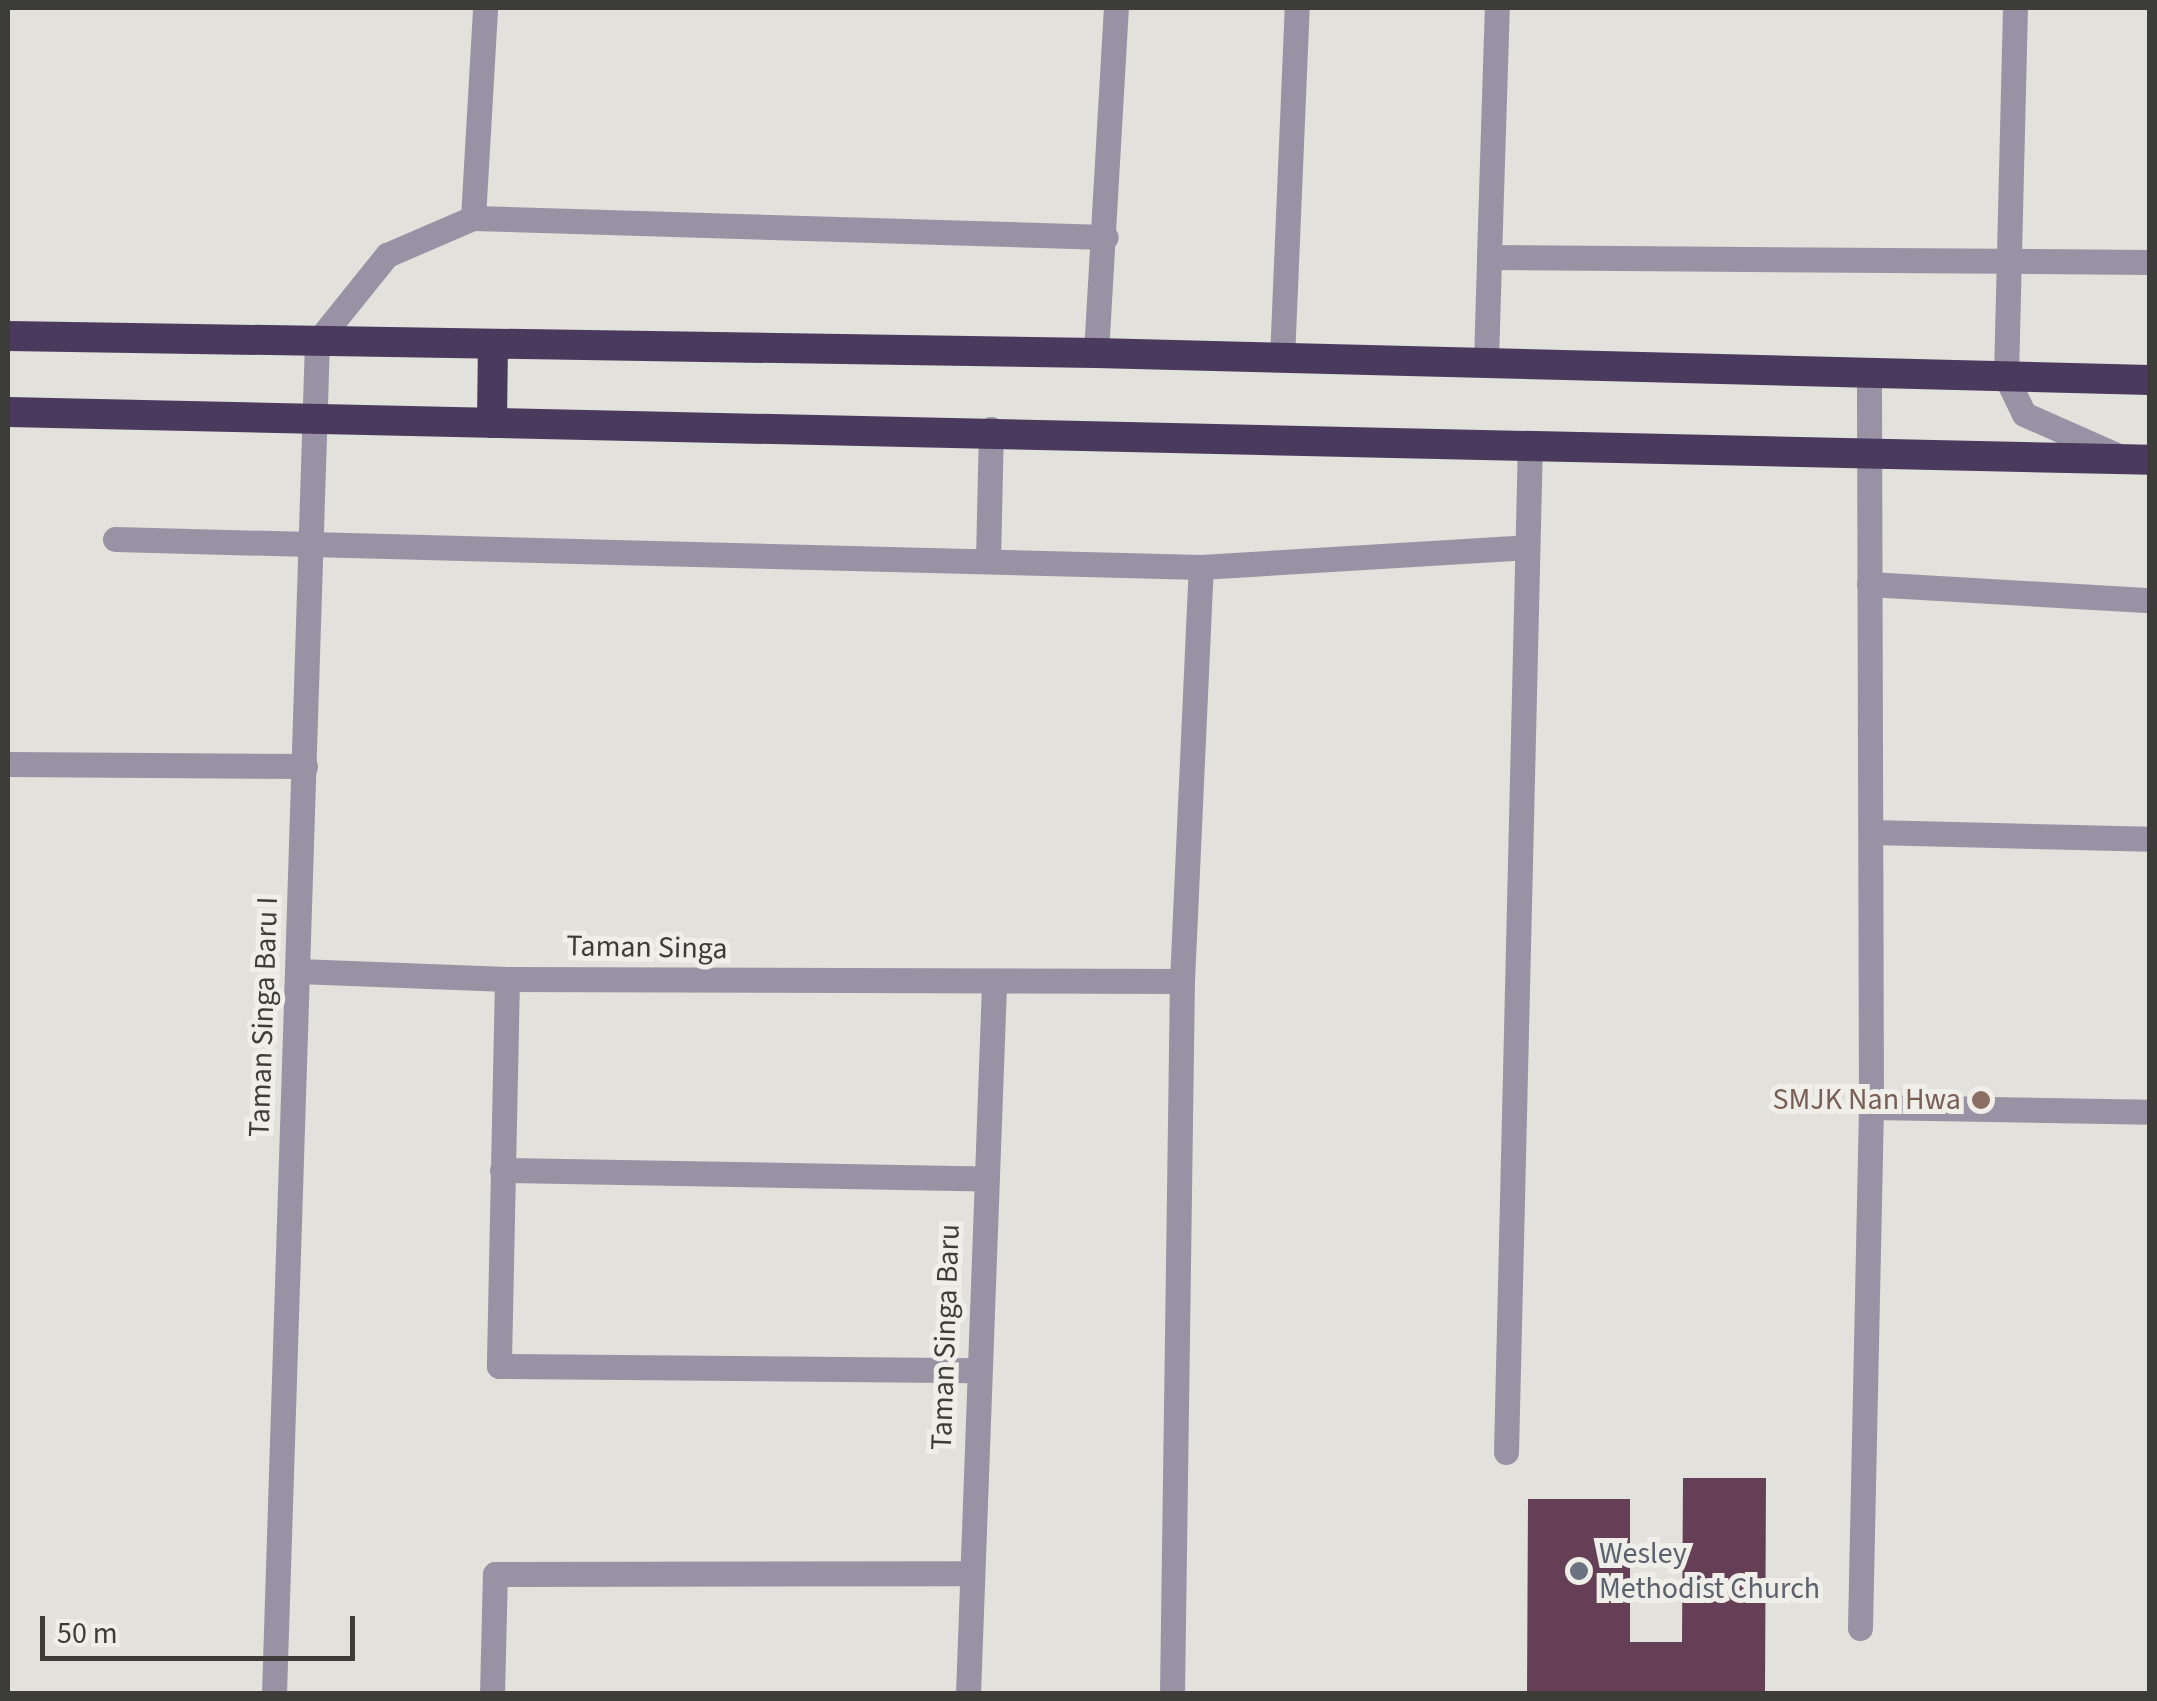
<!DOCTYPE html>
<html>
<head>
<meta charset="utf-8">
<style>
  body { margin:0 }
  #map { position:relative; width:2157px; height:1701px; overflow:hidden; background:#e2e1db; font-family:"Source Sans 3",sans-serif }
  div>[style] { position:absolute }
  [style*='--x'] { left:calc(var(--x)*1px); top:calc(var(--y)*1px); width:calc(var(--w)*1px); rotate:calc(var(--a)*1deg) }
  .building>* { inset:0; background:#653f56 }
  .minor>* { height:25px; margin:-12.5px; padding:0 12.5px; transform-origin:12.5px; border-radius:12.5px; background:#9992a4 }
  .highway>* { height:30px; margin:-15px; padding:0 15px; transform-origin:15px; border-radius:15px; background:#493a5e }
  .dots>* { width:28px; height:28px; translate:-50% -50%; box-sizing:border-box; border:5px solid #efeee8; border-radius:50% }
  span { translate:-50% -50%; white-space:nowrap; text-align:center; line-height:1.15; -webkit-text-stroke:10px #efeee8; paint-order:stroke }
  .street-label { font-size:30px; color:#3c3c39 }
  .education-label { font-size:30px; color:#785e54 }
  .right { translate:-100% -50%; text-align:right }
  .worship-label { font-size:30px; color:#5b616d }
  .left { translate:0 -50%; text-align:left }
  .frame { position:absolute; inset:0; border:10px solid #3c3c39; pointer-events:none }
  .scale { position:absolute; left:40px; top:1616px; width:315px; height:45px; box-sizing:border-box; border:5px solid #3c3c39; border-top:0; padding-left:12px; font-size:30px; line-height:35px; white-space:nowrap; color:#3c3c39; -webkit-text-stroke:8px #efeee8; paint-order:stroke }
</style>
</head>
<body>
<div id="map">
  <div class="building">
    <i style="clip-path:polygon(1683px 1478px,1766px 1478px,1765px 1694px,1527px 1694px,1528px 1499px,1630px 1499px,1630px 1642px,1682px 1642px)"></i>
  </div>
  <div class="minor">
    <i style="--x:2015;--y:8;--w:369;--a:91.4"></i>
    <i style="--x:2006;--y:377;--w:41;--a:64.1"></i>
    <i style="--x:2024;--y:414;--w:104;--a:23.9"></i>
    <i style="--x:473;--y:218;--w:210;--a:-86.7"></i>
    <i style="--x:1489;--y:257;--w:249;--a:-88.2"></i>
    <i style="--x:1096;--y:353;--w:346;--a:-86.7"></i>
    <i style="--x:1282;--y:359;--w:351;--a:-87.6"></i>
    <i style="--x:1486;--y:361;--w:104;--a:-88.3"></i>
    <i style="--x:1489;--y:257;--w:661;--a:0.43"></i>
    <i style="--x:115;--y:539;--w:1086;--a:1.48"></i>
    <i style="--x:1201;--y:567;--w:326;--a:-3.5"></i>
    <i style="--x:988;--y:560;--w:131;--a:-88.7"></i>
    <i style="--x:1869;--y:584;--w:281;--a:3.3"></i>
    <i style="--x:8;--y:764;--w:297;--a:0.4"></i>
    <i style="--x:1872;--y:832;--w:278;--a:1.4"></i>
    <i style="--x:298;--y:971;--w:209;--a:2.2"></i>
    <i style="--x:507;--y:979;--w:675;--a:0.17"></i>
    <i style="--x:1182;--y:981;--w:414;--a:-87.4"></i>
    <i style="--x:507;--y:979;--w:387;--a:91.2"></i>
    <i style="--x:499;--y:1366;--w:479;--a:0.5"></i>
    <i style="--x:1871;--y:1107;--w:279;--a:1"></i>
    <i style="--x:502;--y:1170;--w:482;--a:1"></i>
    <i style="--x:1506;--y:1452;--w:1008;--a:-88.64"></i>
    <i style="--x:1860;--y:1628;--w:521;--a:-88.79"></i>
    <i style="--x:1871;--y:1107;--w:734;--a:-90.16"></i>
    <i style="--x:274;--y:1694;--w:1353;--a:-88.18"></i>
    <i style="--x:317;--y:342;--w:112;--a:-51.2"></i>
    <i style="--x:387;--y:255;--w:94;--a:-23.3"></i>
    <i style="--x:473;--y:218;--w:633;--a:1.72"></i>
    <i style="--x:492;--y:1694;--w:120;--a:-88.6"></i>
    <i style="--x:495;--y:1574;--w:476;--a:-0.1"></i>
    <i style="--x:968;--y:1694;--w:710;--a:-87.9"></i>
    <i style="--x:1172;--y:1694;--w:713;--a:-89.2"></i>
  </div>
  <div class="highway">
    <i style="--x:8;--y:336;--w:1088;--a:0.9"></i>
    <i style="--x:1096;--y:353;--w:1054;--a:1.47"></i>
    <i style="--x:8;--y:412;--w:2143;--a:1.28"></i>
    <i style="--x:492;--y:423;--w:77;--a:-89.3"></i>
  </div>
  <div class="dots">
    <i style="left:1981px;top:1100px;background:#8d6e63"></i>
    <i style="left:1579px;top:1571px;background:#6b7280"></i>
  </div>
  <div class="street-label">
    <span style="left:647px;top:948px;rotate:1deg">Taman Singa</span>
    <span style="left:264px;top:1017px;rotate:-88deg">Taman Singa Baru I</span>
    <span style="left:946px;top:1337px;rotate:-88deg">Taman Singa Baru</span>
  </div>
  <div class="education-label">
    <span class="right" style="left:1961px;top:1100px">SMJK Nan Hwa</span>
  </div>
  <div class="worship-label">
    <span class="left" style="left:1599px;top:1571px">Wesley<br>Methodist Church</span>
  </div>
  <div class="frame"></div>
  <div class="scale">50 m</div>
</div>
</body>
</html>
